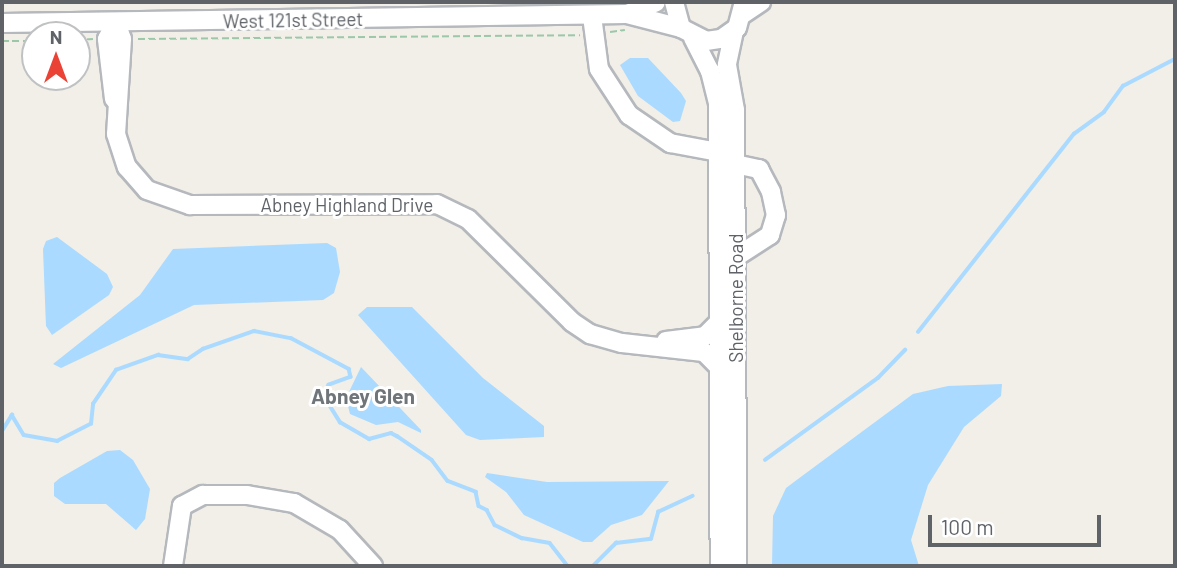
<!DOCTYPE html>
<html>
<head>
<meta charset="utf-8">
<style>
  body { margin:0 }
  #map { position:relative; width:1177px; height:568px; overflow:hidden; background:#f1efe8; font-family:Barlow,sans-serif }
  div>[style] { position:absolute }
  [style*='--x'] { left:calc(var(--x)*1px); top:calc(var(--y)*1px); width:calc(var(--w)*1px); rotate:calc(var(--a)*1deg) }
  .water>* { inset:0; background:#aadaff }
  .stream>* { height:3.5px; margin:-1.75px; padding:0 1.75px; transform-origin:1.75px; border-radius:1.75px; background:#aadaff }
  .path>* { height:2px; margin-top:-1px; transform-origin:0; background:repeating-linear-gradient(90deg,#9cc7a9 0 7px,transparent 0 10.5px) }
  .roads { filter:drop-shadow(2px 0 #b5b8bc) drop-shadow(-2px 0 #b5b8bc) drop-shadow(0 2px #b5b8bc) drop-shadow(0 -2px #b5b8bc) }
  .minor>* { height:18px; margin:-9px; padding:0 9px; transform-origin:9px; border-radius:9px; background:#fff }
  span { translate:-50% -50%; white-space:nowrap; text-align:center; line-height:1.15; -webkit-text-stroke:6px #fff; paint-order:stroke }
  .street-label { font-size:19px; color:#5f6368 }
  .neighbourhood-label { font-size:21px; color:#70757a; font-weight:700 }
  .frame { position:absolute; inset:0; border:4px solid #5f6368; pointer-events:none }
  .north { position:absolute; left:21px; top:21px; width:70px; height:70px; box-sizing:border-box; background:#fff; border:2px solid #bfc1c3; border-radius:50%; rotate:0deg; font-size:19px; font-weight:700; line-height:28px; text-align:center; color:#5f6368 }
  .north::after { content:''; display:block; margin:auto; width:24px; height:32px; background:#ea4335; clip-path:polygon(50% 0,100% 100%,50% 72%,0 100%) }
  .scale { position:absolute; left:928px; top:515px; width:173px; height:32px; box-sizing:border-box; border:4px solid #5f6368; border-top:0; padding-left:9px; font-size:21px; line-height:24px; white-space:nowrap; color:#5f6368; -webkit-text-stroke:5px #fff; paint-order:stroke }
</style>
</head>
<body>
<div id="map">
  <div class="water">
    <i style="clip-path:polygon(630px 58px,648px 58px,681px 93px,686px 101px,680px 121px,673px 122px,638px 96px,620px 65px)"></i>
    <i style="clip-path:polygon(57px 237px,107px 274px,113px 287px,109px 295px,52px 335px,46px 326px,43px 249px,46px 241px)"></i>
    <i style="clip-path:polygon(327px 243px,336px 248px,340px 272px,334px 293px,323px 300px,194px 305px,61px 368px,53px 364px,140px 295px,173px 249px)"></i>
    <i style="clip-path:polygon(367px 307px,412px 307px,483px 378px,544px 426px,544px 437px,480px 440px,466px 435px,358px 315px)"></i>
    <i style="clip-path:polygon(361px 367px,421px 430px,421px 433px,398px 422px,376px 425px,350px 414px,346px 398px)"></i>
    <i style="clip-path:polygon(1002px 384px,1001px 396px,964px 427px,928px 485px,911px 540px,919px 566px,772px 566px,773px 516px,786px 488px,798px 479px,913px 394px,948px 386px)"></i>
    <i style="clip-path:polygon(120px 450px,133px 460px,150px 489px,145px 519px,136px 530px,106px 504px,65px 504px,54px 496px,54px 483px,60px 478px,107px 451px)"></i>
    <i style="clip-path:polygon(487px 473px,547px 482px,669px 481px,642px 515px,611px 525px,592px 542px,583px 542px,524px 515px,506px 492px,485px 477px)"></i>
  </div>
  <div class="stream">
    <i style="--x:918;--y:332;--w:252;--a:-51.8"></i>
    <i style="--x:1074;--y:134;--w:37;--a:-36"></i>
    <i style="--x:1104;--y:112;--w:32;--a:-54"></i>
    <i style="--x:1123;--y:86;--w:59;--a:-27.4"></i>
    <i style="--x:2;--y:431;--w:19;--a:-58"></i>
    <i style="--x:12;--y:415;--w:23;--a:59"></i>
    <i style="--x:24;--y:435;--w:34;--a:10"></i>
    <i style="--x:57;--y:441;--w:38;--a:-27"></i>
    <i style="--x:91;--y:424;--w:20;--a:-84"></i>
    <i style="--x:93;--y:404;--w:41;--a:-55.9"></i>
    <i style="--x:116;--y:370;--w:45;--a:-19.7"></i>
    <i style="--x:158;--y:355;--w:30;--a:8"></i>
    <i style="--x:188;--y:359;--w:18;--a:-34"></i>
    <i style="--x:203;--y:349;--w:54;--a:-19.4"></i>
    <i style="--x:254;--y:331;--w:38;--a:11"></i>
    <i style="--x:291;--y:338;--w:66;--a:28.1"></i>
    <i style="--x:349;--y:369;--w:8;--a:76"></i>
    <i style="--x:351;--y:377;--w:23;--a:160"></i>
    <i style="--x:329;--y:385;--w:12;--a:114"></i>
    <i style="--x:324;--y:396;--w:31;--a:58"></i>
    <i style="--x:340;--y:422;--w:34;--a:30"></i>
    <i style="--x:369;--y:439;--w:23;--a:-15"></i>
    <i style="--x:391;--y:433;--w:7;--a:27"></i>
    <i style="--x:397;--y:436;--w:42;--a:34.4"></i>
    <i style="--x:432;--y:460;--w:26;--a:53"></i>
    <i style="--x:448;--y:481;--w:30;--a:21"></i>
    <i style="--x:476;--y:492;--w:14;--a:78"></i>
    <i style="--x:479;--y:506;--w:9;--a:27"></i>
    <i style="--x:487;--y:510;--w:17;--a:62"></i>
    <i style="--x:495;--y:525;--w:30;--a:26"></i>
    <i style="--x:522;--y:538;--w:28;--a:10"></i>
    <i style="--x:550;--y:543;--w:29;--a:52"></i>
    <i style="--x:765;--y:460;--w:140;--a:-36"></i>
    <i style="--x:878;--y:378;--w:39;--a:-46"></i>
    <i style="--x:593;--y:566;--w:33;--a:-45"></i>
    <i style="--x:616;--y:543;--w:35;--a:-7"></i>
    <i style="--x:651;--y:539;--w:28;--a:-75"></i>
    <i style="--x:658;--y:512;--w:38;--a:-25"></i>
  </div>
  <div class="path">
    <i style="--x:610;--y:32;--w:15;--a:-8"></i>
    <i style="--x:138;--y:39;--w:442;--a:-0.5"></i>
    <i style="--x:77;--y:40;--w:16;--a:-4"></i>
    <i style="--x:2;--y:41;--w:33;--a:0"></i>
  </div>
  <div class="roads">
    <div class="minor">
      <i style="--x:674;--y:2;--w:27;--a:75"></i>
      <i style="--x:681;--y:28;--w:28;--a:27"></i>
      <i style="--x:706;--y:41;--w:15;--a:-8"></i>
      <i style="--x:721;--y:39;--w:19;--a:-35"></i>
      <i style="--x:737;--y:28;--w:27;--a:-75"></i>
      <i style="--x:627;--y:14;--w:31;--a:-22"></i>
      <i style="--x:743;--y:14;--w:22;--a:-34"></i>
      <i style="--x:592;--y:16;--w:53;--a:82.5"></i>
      <i style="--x:599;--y:69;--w:55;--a:56.9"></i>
      <i style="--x:629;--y:115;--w:50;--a:34.3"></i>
      <i style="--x:670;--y:143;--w:49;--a:10.6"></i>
      <i style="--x:116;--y:22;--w:18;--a:71"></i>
      <i style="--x:122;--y:39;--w:95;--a:93.6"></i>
      <i style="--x:116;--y:134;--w:35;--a:72"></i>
      <i style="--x:127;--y:167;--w:30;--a:49"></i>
      <i style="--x:147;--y:190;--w:46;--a:19.2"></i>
      <i style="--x:190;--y:205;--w:247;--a:-0.2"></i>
      <i style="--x:437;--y:204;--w:34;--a:26"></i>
      <i style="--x:468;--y:219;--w:146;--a:44.7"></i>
      <i style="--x:572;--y:322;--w:22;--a:34"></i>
      <i style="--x:590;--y:334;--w:33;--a:16"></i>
      <i style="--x:622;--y:343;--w:82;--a:6.3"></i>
      <i style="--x:704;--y:352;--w:21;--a:45"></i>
      <i style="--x:2;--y:23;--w:625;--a:-0.83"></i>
      <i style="--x:627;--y:14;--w:56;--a:14.5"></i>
      <i style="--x:734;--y:31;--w:35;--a:102"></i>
      <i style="--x:727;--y:65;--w:46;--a:79.9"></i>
      <i style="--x:735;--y:110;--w:456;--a:89.7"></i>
      <i style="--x:693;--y:38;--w:37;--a:63"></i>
      <i style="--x:710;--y:71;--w:34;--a:76"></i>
      <i style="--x:718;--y:104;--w:462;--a:89.8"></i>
      <i style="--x:114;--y:99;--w:60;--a:-96.7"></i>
      <i style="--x:107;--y:39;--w:19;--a:-62"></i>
      <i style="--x:735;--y:164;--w:25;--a:12"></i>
      <i style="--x:759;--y:169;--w:26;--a:62"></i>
      <i style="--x:771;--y:192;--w:24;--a:78"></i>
      <i style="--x:776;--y:215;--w:21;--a:107"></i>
      <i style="--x:770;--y:235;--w:40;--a:147.1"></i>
      <i style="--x:666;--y:341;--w:39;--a:-7"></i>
      <i style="--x:705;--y:336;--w:20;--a:-45"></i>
      <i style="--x:173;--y:566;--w:61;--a:-81.5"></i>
      <i style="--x:182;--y:506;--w:24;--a:-28"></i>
      <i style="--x:203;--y:495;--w:44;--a:0"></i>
      <i style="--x:247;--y:495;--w:48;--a:9.7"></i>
      <i style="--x:294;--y:503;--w:53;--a:30.4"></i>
      <i style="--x:340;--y:530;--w:49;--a:47.5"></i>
    </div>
  </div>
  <div class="street-label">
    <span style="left:293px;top:20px;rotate:-1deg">West 121st Street</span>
    <span style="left:347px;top:205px">Abney Highland Drive</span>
    <span style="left:736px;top:298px;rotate:-90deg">Shelborne Road</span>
  </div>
  <div class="neighbourhood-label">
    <span style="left:363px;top:396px">Abney Glen</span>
  </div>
  <div class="frame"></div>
  <div class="north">N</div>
  <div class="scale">100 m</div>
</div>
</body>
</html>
